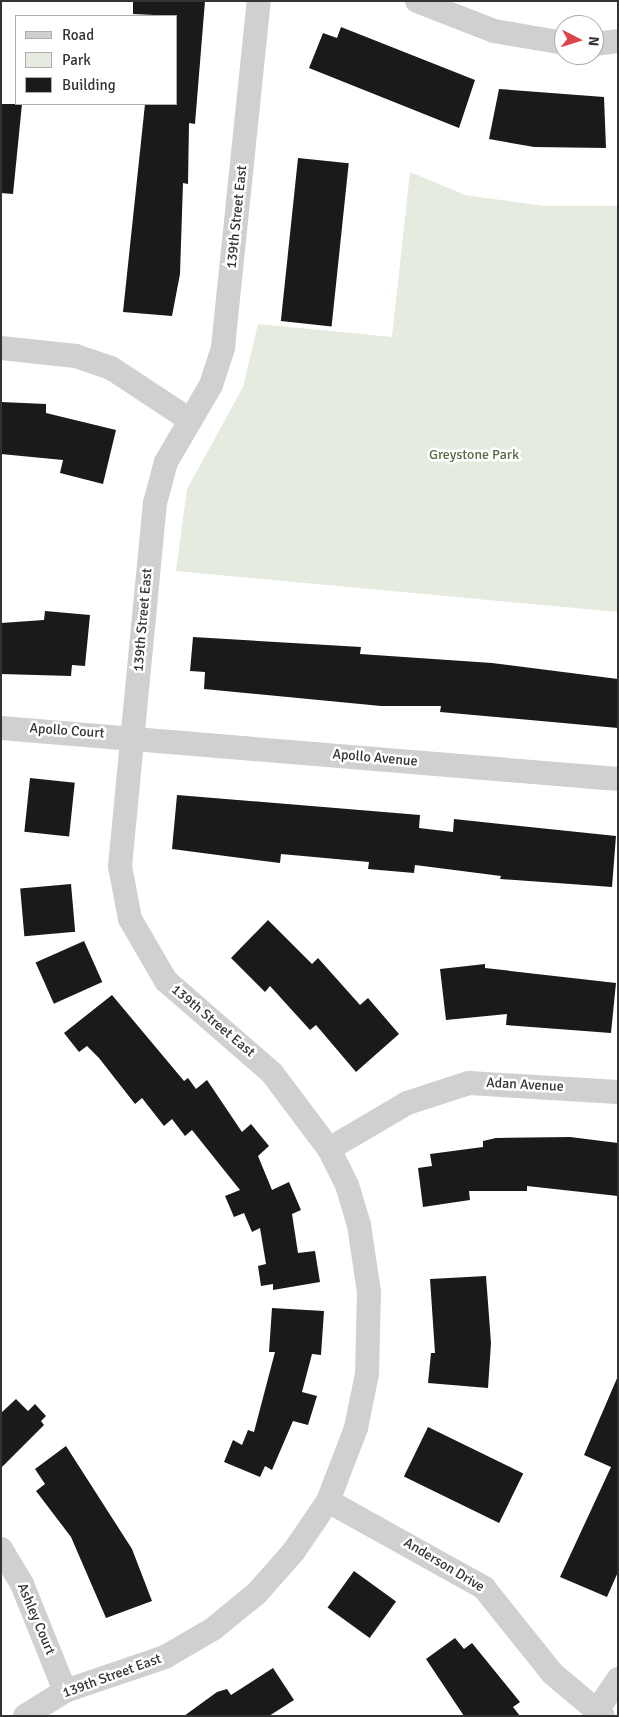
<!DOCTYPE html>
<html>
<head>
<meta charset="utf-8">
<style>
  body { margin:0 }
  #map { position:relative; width:619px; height:1717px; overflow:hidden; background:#fff; font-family:Signika,sans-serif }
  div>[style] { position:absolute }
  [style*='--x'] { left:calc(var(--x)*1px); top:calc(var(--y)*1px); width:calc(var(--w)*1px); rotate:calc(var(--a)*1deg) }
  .green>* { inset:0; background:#e5ebdf }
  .building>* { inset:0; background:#1a1a1a; transform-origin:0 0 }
  .minor>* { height:24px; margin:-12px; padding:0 12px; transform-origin:12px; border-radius:12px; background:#d0d0d0 }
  span { translate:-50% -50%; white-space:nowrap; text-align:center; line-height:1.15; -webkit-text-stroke:5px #fff; paint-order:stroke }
  .street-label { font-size:14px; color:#333 }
  .park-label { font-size:14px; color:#556d42 }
  .frame { position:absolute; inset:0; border:2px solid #333; pointer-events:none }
  .legend { position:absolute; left:15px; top:15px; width:162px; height:90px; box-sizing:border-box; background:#fff; border:1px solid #adadad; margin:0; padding:6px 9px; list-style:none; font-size:15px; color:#333 }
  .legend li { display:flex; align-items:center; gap:10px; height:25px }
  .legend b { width:25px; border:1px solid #adadad }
  .north { position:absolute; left:554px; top:15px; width:50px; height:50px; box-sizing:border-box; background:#fff; border:1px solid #adadad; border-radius:50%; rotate:95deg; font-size:14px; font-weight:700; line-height:20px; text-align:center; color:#333 }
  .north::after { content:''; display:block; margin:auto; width:18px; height:22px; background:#dc434b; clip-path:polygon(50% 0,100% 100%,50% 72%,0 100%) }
</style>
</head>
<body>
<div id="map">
  <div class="green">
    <i style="clip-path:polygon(410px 172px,465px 195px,544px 206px,618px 206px,618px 612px,176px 571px,187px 489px,243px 387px,258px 324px,392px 337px)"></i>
  </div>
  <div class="building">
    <i style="clip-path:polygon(133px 1px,205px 1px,195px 124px,189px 123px,188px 184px,183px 183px,180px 274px,172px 316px,123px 312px,145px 104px,176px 104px,176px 16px,133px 14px)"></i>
    <i style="clip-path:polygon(341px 27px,475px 80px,459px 128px,309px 68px,323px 33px,337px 38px)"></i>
    <i style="clip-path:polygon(499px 89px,604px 97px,606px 148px,534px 147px,489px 139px)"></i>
    <i style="clip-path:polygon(1px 104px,22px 104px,13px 194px,1px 193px)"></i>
    <i style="left:298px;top:158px;width:51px;height:164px;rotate:6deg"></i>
    <i style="clip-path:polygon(1px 402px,46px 404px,46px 413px,116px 430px,103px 484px,60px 473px,63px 460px,1px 454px)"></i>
    <i style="clip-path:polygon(45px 611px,90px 615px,85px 666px,72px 665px,71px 676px,1px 674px,1px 623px,44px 620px)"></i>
    <i style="clip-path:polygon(193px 637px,361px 647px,360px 654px,492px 663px,618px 679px,618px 728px,440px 712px,441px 706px,381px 706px,204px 689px,205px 672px,190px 671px)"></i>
    <i style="left:30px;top:778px;width:45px;height:54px;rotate:6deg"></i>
    <i style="clip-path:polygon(177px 795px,420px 815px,419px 828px,453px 832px,454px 819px,616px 836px,612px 887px,500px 879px,501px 876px,415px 865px,414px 873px,368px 869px,369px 862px,281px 854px,280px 863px,172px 849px)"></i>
    <i style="left:71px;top:884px;width:48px;height:51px;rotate:85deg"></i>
    <i style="clip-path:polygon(268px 920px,312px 964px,318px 958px,360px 1005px,368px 998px,399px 1034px,356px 1072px,316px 1025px,310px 1030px,270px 986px,265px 992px,231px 958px)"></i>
    <i style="left:84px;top:941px;width:45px;height:53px;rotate:66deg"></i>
    <i style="clip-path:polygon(485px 964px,485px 968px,616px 983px,611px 1033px,506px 1025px,507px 1014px,446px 1020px,440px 969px)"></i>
    <i style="clip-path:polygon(112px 995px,184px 1081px,188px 1078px,196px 1089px,207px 1080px,242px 1132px,251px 1124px,269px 1146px,258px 1156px,272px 1190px,289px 1182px,301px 1210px,292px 1214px,298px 1253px,315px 1251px,320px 1282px,273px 1290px,273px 1284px,261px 1286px,258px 1266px,266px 1264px,260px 1228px,252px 1232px,244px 1213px,234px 1217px,225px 1196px,240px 1190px,192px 1130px,185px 1136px,172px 1119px,164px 1126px,142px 1098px,135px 1104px,99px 1058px,87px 1046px,79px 1052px,64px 1033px)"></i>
    <i style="clip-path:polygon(570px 1137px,618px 1143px,618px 1196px,527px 1186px,527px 1191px,469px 1191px,470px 1200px,423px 1207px,418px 1168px,432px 1166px,430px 1154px,483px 1147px,483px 1141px,496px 1138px)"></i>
    <i style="clip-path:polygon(486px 1276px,491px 1343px,488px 1388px,428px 1383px,431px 1353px,435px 1353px,430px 1279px)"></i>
    <i style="clip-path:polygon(272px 1308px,324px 1311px,321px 1355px,312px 1354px,302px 1392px,317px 1396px,308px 1425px,293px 1421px,272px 1470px,265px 1466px,260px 1477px,224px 1462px,233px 1440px,242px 1445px,248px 1430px,254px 1432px,275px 1352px,269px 1352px)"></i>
    <i style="clip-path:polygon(618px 1376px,618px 1572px,607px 1597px,560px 1577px,611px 1467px,584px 1455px)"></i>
    <i style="clip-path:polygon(16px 1399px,28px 1411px,35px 1404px,46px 1416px,41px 1421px,44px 1425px,1px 1468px,1px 1413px)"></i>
    <i style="left:428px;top:1427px;width:106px;height:55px;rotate:26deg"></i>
    <i style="clip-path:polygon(66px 1446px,132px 1549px,152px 1601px,106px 1618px,71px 1537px,36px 1491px,45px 1484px,35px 1469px)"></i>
    <i style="left:354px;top:1571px;width:52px;height:45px;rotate:36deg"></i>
    <i style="clip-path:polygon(455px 1638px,464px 1649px,472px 1643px,520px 1702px,513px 1707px,520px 1716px,464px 1716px,426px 1659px)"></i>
    <i style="clip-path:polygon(273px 1668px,294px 1700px,269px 1716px,184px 1716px,217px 1692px,227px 1689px,231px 1695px)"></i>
  </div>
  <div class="minor">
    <i style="--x:417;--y:1;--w:83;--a:21.3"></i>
    <i style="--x:494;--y:31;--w:71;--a:9.7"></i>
    <i style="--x:594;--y:44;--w:24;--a:-7"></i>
    <i style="--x:1;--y:348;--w:75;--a:6.1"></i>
    <i style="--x:76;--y:356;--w:37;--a:19"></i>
    <i style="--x:111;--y:368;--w:95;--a:33.4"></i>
    <i style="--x:1;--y:728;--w:619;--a:4.73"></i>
    <i style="--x:329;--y:1149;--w:91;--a:-30.5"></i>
    <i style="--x:407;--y:1103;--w:65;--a:-17.9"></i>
    <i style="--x:469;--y:1083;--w:149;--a:3.5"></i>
    <i style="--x:328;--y:1501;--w:179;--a:29.1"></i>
    <i style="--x:484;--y:1588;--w:110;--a:51.3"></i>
    <i style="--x:553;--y:1674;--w:65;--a:40"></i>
    <i style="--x:1;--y:1549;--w:41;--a:59"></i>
    <i style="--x:22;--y:1584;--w:115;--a:68.1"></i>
    <i style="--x:596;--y:1712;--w:40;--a:-56"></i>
    <i style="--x:25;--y:1716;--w:47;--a:-32"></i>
    <i style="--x:65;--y:1691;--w:106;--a:-18.8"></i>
    <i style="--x:165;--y:1657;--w:56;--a:-30.3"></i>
    <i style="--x:213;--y:1629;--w:57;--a:-39.3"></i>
    <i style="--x:257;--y:1593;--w:56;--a:-48.6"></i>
    <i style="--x:294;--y:1551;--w:60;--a:-55.8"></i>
    <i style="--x:328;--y:1501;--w:78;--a:-69"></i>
    <i style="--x:356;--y:1428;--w:55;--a:-78.5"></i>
    <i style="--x:367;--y:1374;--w:82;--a:-88.6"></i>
    <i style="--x:369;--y:1292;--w:68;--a:-98.5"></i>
    <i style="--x:359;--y:1225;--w:42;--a:-106.7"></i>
    <i style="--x:347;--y:1185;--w:40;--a:-116.6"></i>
    <i style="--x:329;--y:1149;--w:95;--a:-126.9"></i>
    <i style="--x:272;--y:1073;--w:140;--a:-139"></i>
    <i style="--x:166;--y:981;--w:72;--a:-120.1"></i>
    <i style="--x:130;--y:919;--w:54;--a:-100.7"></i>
    <i style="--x:120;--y:866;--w:365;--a:-84.5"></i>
    <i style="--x:155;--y:503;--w:42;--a:-75"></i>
    <i style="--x:166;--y:462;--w:89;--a:-59.7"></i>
    <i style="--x:211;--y:385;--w:40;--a:-72"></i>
    <i style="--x:223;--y:347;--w:348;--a:-84.1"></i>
  </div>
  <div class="street-label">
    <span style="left:237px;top:217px;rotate:-84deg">139th Street East</span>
    <span style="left:143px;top:620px;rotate:-85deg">139th Street East</span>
    <span style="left:67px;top:731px;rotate:4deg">Apollo Court</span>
    <span style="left:375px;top:758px;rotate:5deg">Apollo Avenue</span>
    <span style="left:213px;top:1021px;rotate:40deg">139th Street East</span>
    <span style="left:525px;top:1085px;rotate:3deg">Adan Avenue</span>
    <span style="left:444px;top:1565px;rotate:31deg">Anderson Drive</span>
    <span style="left:36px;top:1619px;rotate:67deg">Ashley Court</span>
    <span style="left:112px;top:1676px;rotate:-20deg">139th Street East</span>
  </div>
  <div class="park-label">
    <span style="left:474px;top:455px">Greystone Park</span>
  </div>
  <div class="frame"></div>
  <ul class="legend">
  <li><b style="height:6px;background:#d0d0d0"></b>Road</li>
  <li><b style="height:14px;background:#e5ebdf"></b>Park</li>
  <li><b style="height:14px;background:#1a1a1a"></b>Building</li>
  </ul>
  <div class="north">N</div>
</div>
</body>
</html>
